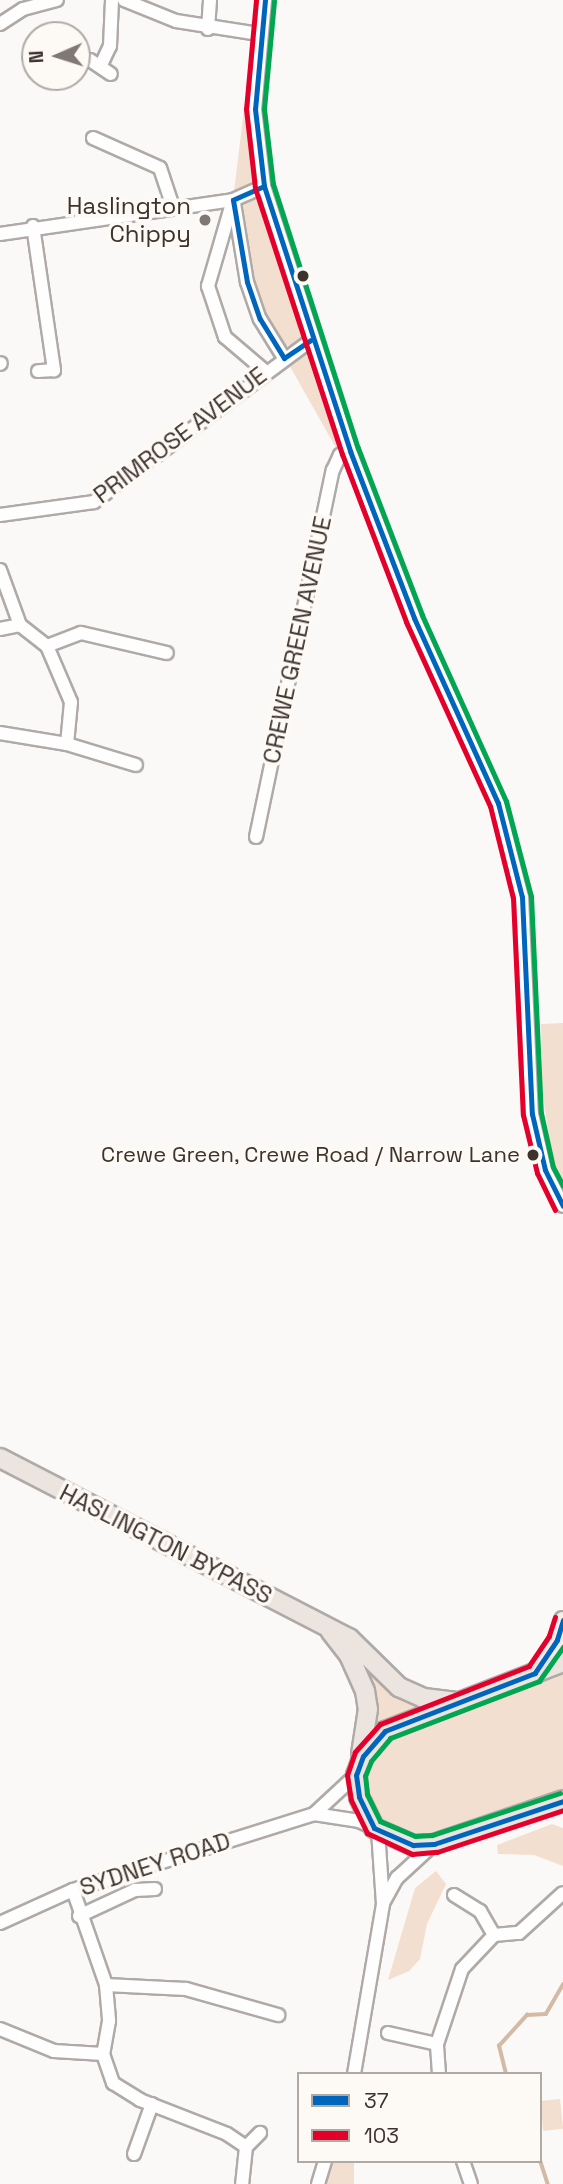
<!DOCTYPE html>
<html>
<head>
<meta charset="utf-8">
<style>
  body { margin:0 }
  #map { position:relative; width:563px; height:2184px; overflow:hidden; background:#fbf9f7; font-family:"Space Grotesk",sans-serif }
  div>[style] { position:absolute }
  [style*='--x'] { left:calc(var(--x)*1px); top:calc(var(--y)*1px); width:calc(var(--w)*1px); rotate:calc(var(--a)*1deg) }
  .green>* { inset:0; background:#f3dfcf; transform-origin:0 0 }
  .stream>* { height:3.5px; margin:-1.75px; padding:0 1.75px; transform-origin:1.75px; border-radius:1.75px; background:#d4b9a4 }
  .roads { filter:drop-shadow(2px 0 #afaaa7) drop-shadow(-2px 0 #afaaa7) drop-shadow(0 2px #afaaa7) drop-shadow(0 -2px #afaaa7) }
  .minor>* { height:12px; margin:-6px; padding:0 6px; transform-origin:6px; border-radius:6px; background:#fefefe }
  .major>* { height:16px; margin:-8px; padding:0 8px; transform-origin:8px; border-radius:8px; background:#f3eeea }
  .highway>* { height:18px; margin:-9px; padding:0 9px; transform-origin:9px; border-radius:9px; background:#ece4de }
  .bus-1>* { height:5px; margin:-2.5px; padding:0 2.5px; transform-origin:2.5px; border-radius:2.5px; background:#0065bd }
  .bus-2>* { height:5px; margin:-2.5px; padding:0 2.5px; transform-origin:2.5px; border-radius:2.5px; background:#e4002b }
  .bus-3>* { height:5px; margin:-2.5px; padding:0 2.5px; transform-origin:2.5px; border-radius:2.5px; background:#00a651 }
  .dots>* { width:19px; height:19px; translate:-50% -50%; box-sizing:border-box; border:4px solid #fdf9f5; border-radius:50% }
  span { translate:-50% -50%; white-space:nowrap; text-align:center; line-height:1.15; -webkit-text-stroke:7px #fdf9f5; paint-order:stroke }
  .bus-label { font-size:22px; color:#3c332d }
  .right { translate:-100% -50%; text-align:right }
  .poi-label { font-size:24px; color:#3c332d }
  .street-label { font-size:24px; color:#3c332d }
  .legend { position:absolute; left:297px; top:2072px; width:245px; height:91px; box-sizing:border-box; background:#fdf9f5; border:2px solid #b0aaa5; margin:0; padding:9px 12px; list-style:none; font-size:21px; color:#3c332d }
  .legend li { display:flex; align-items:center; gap:14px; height:35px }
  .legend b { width:35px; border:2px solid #b0aaa5 }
  .north { position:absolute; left:21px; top:21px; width:70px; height:70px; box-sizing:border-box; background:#fdf9f5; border:2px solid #b0aaa5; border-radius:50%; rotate:267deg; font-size:19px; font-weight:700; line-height:28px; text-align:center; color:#3c332d }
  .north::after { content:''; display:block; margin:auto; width:24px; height:32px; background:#7f7874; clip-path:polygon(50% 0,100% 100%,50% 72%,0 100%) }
</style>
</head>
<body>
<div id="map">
  <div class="green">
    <i style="clip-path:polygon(253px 34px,259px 34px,256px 137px,350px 451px,340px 455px,288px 363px,309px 341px,281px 347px,260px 319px,233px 200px)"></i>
    <i style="clip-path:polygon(563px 1023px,563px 1191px,553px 1163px,542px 1089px,541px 1024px)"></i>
    <i style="clip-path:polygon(349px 1638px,391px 1681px,455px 1702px,563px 1662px,563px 1800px,434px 1844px,396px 1841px,359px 1797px,365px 1733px)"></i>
    <i style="clip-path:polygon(552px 1824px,563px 1828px,563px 1866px,534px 1855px,498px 1854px,497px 1845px)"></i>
    <i style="clip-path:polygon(436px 1871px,446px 1884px,427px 1924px,420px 1959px,409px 1971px,388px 1980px,415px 1888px)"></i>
    <i style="left:560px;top:2099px;width:30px;height:20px;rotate:84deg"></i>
    <i style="clip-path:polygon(325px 2161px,354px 2161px,354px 2184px,318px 2184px)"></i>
  </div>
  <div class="stream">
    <i style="--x:506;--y:2074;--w:29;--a:-104"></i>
    <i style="--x:499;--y:2046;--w:42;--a:-47.9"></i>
    <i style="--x:527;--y:2015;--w:19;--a:-3"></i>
    <i style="--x:546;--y:2014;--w:34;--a:-60"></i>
    <i style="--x:540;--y:2159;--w:26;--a:72"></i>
  </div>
  <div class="roads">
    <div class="minor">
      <i style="--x:124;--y:0;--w:56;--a:22"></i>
      <i style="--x:176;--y:21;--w:84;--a:8.9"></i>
      <i style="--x:265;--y:0;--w:109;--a:95.2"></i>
      <i style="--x:255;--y:109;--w:78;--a:83.3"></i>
      <i style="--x:264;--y:186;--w:279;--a:72"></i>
      <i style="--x:350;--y:451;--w:179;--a:69"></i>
      <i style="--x:414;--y:618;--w:203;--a:65.6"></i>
      <i style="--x:498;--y:803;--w:97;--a:75.7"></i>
      <i style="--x:522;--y:897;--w:217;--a:87.4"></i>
      <i style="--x:532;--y:1114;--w:57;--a:76.9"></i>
      <i style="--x:545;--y:1170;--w:40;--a:63.4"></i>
      <i style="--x:0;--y:24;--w:27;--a:-33"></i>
      <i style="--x:23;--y:9;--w:35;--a:-15"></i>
      <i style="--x:208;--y:29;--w:29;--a:-86"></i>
      <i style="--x:90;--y:60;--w:25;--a:34"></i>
      <i style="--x:101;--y:65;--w:21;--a:-65"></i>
      <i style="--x:110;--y:46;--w:46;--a:-87.5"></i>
      <i style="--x:93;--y:138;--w:73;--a:24.1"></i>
      <i style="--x:160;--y:168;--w:41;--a:71.6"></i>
      <i style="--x:233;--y:200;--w:90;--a:106.2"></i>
      <i style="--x:208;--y:286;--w:54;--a:71.6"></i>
      <i style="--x:225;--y:337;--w:52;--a:40.4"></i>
      <i style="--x:234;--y:203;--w:80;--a:80.7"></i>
      <i style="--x:247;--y:282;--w:39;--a:71"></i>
      <i style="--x:260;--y:319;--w:46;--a:58.4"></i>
      <i style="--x:33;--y:226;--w:146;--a:81.7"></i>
      <i style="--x:54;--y:370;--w:16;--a:176"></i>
      <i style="--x:0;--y:234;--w:235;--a:-8.3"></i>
      <i style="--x:233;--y:200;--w:34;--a:-24"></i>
      <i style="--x:0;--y:364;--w:1;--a:-45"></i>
      <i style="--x:0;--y:515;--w:95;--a:-7.9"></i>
      <i style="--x:94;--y:502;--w:271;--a:-36.7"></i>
      <i style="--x:0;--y:570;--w:59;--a:70"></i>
      <i style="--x:20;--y:625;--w:34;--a:38"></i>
      <i style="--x:47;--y:646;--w:61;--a:66.8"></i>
      <i style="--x:71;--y:702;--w:42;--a:95.4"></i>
      <i style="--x:67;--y:744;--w:68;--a:-170.7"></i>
      <i style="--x:0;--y:629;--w:20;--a:-11"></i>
      <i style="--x:47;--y:646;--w:36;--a:-21"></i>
      <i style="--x:81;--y:633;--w:88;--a:13.1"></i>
      <i style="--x:67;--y:744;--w:72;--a:16.9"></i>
      <i style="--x:256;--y:837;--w:375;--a:-78.2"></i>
      <i style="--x:333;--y:470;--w:17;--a:-65"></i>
      <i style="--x:340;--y:455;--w:11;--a:-22"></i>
      <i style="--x:314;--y:1814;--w:57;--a:-42.9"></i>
      <i style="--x:73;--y:1890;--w:101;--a:70.8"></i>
      <i style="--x:106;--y:1985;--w:36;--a:85"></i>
      <i style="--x:109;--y:2021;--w:34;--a:100"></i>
      <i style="--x:103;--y:2054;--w:31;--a:71"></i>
      <i style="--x:113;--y:2083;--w:32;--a:32"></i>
      <i style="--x:140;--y:2100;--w:93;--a:21.3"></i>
      <i style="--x:227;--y:2134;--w:23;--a:34"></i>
      <i style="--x:246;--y:2147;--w:37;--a:96"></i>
      <i style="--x:454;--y:1895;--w:31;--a:32"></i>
      <i style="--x:480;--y:1911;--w:28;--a:60"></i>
      <i style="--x:383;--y:1903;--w:29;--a:-61"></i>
      <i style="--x:397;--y:1878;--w:50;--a:-42.6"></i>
      <i style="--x:79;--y:1916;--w:62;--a:-24.9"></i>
      <i style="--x:135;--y:1890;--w:20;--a:-3"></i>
      <i style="--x:0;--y:1923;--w:80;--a:-24.3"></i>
      <i style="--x:73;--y:1890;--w:253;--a:-17.5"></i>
      <i style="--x:314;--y:1814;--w:46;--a:8.8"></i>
      <i style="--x:359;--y:1821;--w:17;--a:25"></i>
      <i style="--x:106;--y:1985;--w:80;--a:2.9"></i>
      <i style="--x:186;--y:1989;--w:96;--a:15.8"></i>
      <i style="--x:0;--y:2029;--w:58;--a:22.2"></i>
      <i style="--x:54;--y:2051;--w:49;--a:3.5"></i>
      <i style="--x:388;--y:2033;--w:50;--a:12.7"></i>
      <i style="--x:354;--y:2074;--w:172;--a:-80.3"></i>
      <i style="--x:383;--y:1904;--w:73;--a:-93.9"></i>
      <i style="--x:439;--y:2074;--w:30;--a:-94"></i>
      <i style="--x:437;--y:2044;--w:79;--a:-71.6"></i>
      <i style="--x:462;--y:1969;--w:47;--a:-46.7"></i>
      <i style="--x:494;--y:1935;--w:25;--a:-5"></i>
      <i style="--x:519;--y:1933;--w:59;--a:-42.3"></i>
      <i style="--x:246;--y:2147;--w:20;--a:-45"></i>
      <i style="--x:134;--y:2154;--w:53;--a:-70.2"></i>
      <i style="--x:463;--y:2161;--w:24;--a:71"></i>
      <i style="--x:318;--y:2184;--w:24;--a:-73"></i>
    </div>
    <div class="major">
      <i style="--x:535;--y:1673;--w:40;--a:-56"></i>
      <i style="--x:557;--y:1640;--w:21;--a:-73"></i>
    </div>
    <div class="highway">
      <i style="--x:0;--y:1458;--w:393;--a:27.3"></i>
      <i style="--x:349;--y:1638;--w:70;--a:44.4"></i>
      <i style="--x:399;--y:1687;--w:27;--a:24"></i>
      <i style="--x:424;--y:1698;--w:31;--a:7"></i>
      <i style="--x:331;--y:1632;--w:29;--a:52"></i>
      <i style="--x:349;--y:1655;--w:39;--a:66"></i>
      <i style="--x:365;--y:1691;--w:18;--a:81"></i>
      <i style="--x:368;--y:1709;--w:46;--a:98.8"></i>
      <i style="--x:563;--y:1662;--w:191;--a:158.8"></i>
      <i style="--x:385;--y:1731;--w:33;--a:131"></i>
      <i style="--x:363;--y:1756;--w:20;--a:110"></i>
      <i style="--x:356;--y:1775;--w:22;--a:82"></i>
      <i style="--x:359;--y:1797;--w:34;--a:64"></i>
      <i style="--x:374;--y:1828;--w:43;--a:23.6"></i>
      <i style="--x:413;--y:1845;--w:21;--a:-3"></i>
      <i style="--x:434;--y:1844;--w:136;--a:-18.8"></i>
    </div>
  </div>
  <div class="bus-1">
    <i style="--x:265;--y:0;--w:109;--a:95.2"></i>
    <i style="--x:255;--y:109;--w:78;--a:83.3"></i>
    <i style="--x:264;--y:186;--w:279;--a:72"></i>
    <i style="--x:350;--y:451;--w:179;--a:69"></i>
    <i style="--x:414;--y:618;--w:203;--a:65.6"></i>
    <i style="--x:498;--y:803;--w:97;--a:75.7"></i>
    <i style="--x:522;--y:897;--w:217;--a:87.4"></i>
    <i style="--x:532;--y:1114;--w:57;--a:76.9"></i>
    <i style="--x:545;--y:1170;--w:40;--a:63.4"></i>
    <i style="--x:264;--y:186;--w:34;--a:156"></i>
    <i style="--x:233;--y:200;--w:83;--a:80.3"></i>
    <i style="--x:247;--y:282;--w:39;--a:71"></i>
    <i style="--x:260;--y:319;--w:46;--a:58.4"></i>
    <i style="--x:284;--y:358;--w:32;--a:-34"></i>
    <i style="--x:563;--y:1620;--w:21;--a:107"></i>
    <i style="--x:557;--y:1640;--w:40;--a:124"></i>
    <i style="--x:535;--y:1673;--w:161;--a:158.9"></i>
    <i style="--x:385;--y:1731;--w:33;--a:131"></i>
    <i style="--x:363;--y:1756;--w:20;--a:110"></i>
    <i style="--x:356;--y:1775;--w:22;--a:82"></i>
    <i style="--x:359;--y:1797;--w:34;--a:64"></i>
    <i style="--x:374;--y:1828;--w:43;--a:23.6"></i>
    <i style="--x:413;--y:1845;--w:21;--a:-3"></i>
    <i style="--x:434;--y:1844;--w:136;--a:-18.4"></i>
  </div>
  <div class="bus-2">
    <i style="--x:256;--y:0;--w:109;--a:95.2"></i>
    <i style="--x:246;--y:109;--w:80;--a:83.5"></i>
    <i style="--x:255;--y:188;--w:280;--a:71.9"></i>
    <i style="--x:342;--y:454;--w:180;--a:69.1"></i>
    <i style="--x:406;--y:622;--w:202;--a:65.5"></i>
    <i style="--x:490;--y:806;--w:95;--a:76"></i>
    <i style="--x:513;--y:898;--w:217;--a:87.4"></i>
    <i style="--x:523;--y:1115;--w:60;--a:76.4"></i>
    <i style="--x:537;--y:1173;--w:41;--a:64.1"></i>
    <i style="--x:555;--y:1617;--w:20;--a:108"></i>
    <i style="--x:549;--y:1636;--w:36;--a:124"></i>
    <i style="--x:529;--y:1666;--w:160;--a:158.7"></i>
    <i style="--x:380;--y:1724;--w:38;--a:132"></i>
    <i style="--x:355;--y:1752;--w:24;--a:109"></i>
    <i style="--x:347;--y:1775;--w:25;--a:81"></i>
    <i style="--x:351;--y:1800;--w:37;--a:64"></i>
    <i style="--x:367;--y:1833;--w:50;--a:25"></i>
    <i style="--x:412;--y:1854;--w:25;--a:-5"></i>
    <i style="--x:437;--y:1852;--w:133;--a:-18.4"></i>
  </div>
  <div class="bus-3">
    <i style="--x:274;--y:1;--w:108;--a:95.3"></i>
    <i style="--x:264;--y:109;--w:76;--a:83.2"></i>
    <i style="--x:273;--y:184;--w:277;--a:72.2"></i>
    <i style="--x:358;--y:448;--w:179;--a:69"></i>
    <i style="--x:422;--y:615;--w:204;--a:65.7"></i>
    <i style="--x:506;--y:801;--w:98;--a:75.3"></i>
    <i style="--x:531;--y:896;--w:217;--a:87.4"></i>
    <i style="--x:541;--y:1113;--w:55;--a:77.5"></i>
    <i style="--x:553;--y:1167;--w:21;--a:62"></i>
    <i style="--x:560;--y:1793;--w:135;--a:161.8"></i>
    <i style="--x:432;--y:1835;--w:17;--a:177"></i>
    <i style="--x:415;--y:1836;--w:38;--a:-157"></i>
    <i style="--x:380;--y:1821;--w:30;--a:-116"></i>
    <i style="--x:367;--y:1794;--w:18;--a:-96"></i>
    <i style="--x:365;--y:1776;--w:16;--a:-68"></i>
    <i style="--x:371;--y:1761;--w:30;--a:-50"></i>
    <i style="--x:390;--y:1738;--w:160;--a:-20.9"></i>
    <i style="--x:539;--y:1681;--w:42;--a:-54.8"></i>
  </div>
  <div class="dots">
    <i style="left:205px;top:220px;background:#7f7874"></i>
    <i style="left:303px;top:276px;background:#3c332d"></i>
    <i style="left:533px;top:1155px;background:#3c332d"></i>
  </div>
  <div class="bus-label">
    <span class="right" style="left:520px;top:1155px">Crewe Green, Crewe Road / Narrow Lane</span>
  </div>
  <div class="poi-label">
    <span class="right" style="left:191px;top:220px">Haslington<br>Chippy</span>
  </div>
  <div class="street-label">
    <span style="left:180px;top:435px;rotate:-37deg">PRIMROSE AVENUE</span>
    <span style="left:297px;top:640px;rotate:-78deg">CREWE GREEN AVENUE</span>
    <span style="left:166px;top:1544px;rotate:27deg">HASLINGTON BYPASS</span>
    <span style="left:155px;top:1864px;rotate:-18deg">SYDNEY ROAD</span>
  </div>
  <ul class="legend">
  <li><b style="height:9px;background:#0065bd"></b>37</li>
  <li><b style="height:9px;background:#e4002b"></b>103</li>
  </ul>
  <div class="north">N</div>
</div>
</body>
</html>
